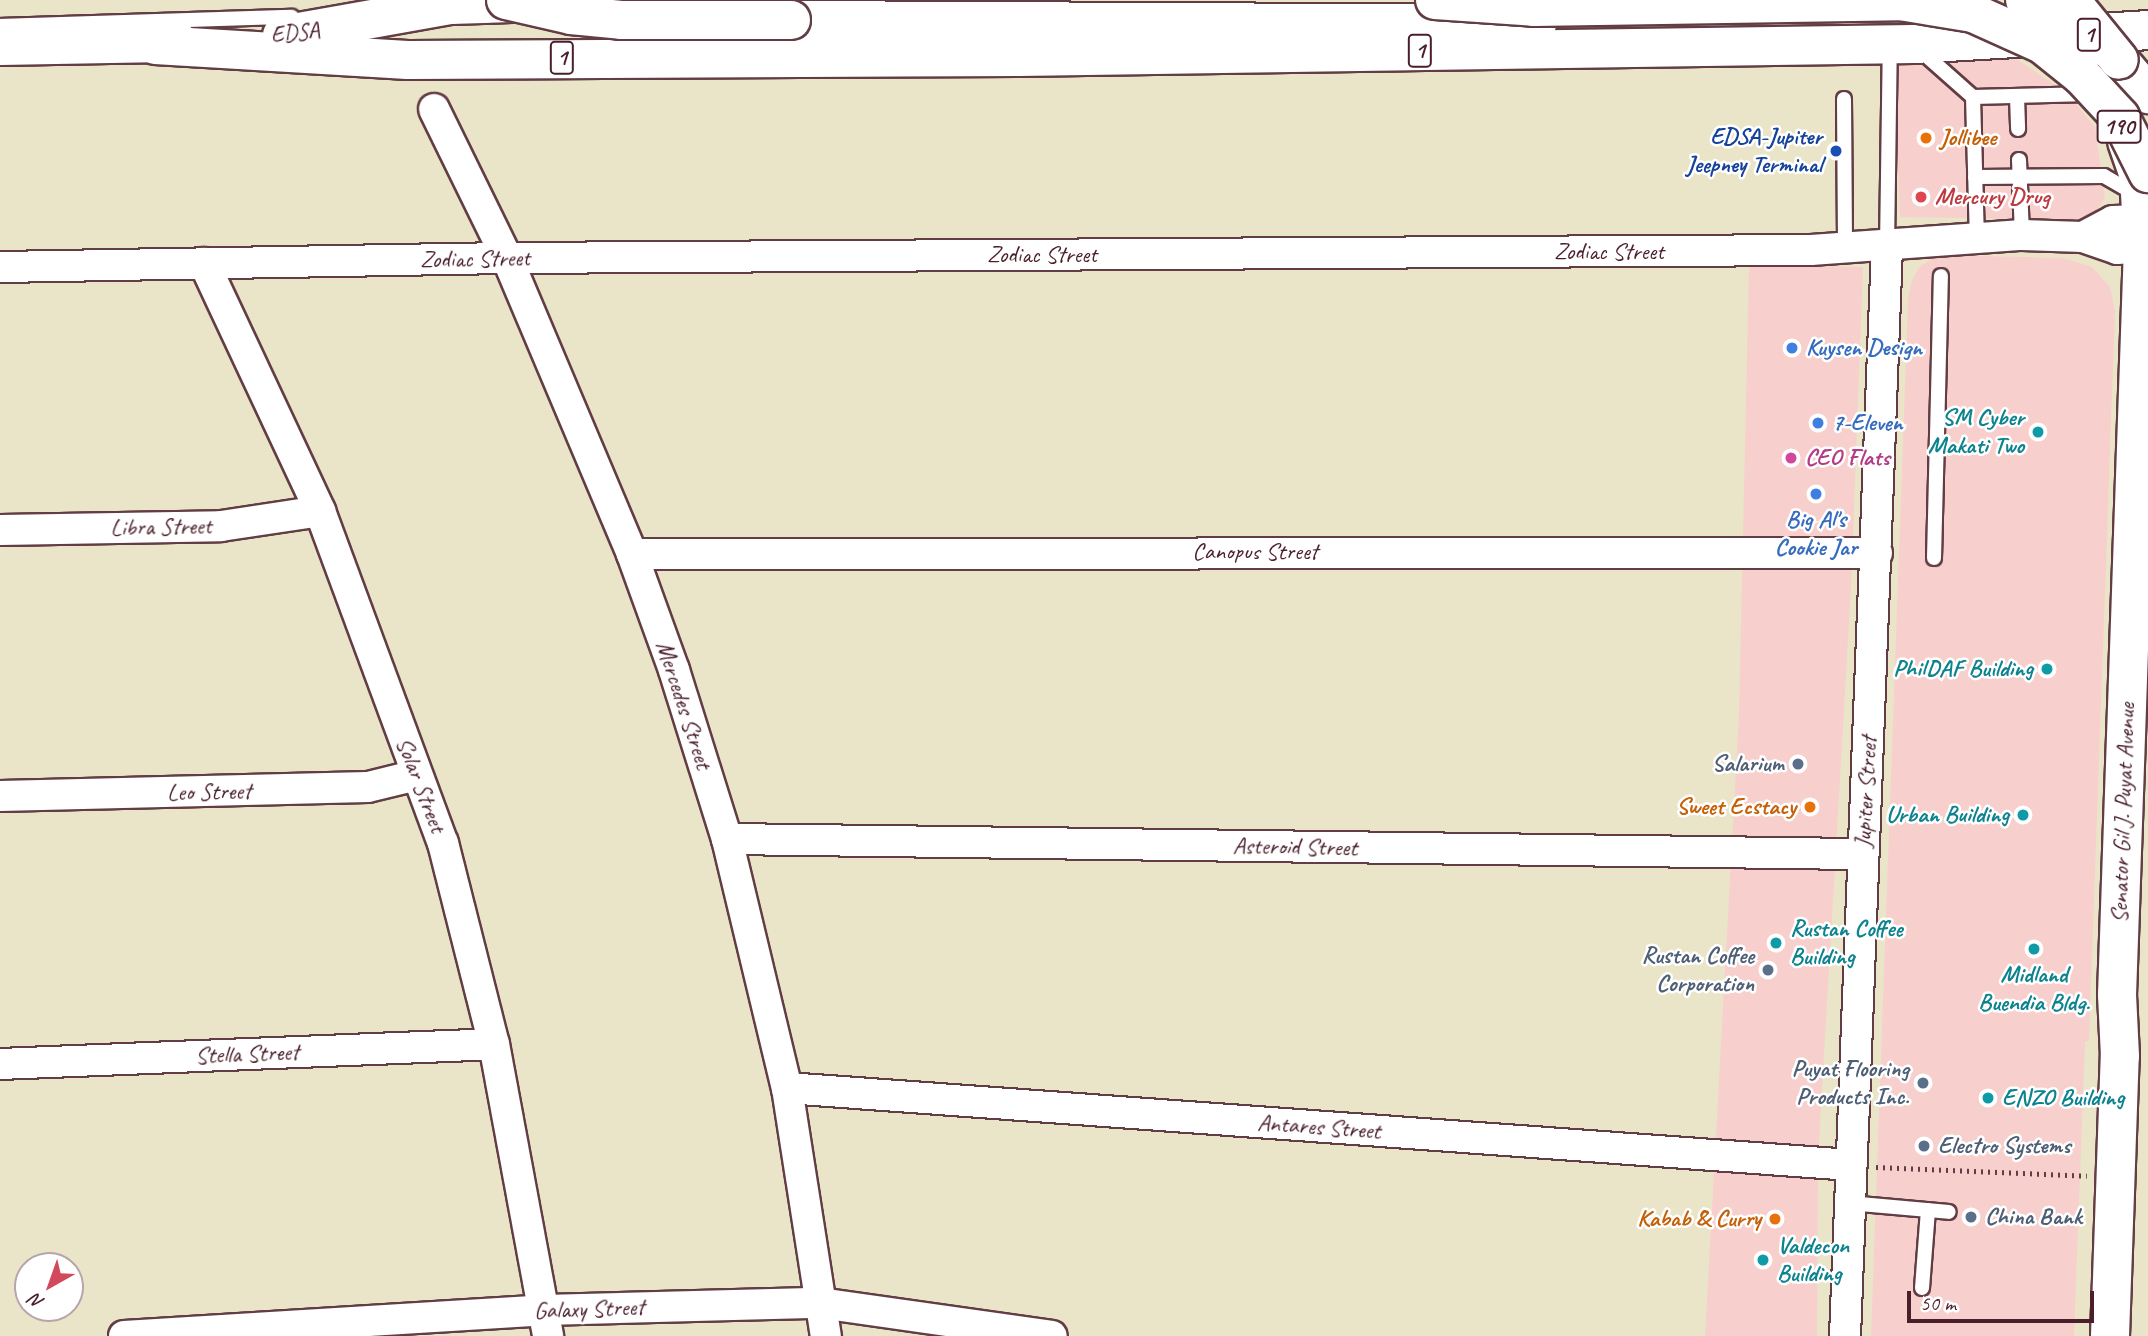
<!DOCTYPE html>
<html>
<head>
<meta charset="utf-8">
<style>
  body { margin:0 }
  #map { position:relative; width:2148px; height:1336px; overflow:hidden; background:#eae5c8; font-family:Caveat,sans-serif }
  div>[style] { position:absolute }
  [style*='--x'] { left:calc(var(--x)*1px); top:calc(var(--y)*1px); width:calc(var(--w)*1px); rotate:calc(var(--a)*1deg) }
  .built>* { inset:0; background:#f7d0cd }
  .path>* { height:4.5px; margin-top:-2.25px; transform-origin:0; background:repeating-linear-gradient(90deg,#623d43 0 2px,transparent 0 7px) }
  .roads { filter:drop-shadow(2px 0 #623d43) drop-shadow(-2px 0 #623d43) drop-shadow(0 2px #623d43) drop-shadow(0 -2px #623d43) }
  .lane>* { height:14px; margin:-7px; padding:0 7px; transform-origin:7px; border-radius:7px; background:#fff }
  .street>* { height:30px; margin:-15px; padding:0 15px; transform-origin:15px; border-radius:15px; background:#fff }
  .primary>* { height:38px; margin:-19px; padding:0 19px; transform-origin:19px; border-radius:19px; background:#fff }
  .highway>* { height:38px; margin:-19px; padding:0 19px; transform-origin:19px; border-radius:19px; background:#fff }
  .bridges { filter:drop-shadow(2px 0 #623d43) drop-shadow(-2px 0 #623d43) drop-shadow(0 2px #623d43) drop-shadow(0 -2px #623d43) }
  .primary-bridge>* { height:38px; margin:-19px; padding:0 19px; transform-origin:19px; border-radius:19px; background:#fff }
  .highway-bridge>* { height:38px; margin:-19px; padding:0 19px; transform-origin:19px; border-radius:19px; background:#fff }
  .dots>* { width:19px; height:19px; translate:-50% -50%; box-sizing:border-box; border:4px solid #fff; border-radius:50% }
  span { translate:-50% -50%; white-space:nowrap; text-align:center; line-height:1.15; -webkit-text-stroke:5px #fff; paint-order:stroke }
  .shield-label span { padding:2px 5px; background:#fff; border:2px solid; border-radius:5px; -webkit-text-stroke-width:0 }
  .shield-label { font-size:23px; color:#4a1f2b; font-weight:700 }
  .street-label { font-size:24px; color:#4a1f2b }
  .transit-label { font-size:24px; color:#164399; font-weight:700 }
  .right { translate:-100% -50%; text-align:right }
  .food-label { font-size:24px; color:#c56008; font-weight:700 }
  .left { translate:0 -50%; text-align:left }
  .health-label { font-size:24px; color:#be3a42; font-weight:700 }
  .shop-label { font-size:24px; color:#366cbe; font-weight:700 }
  .culture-label { font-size:24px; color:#0d838f; font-weight:700 }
  .hotel-label { font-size:24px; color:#b23c85; font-weight:700 }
  .service-label { font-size:24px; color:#4e5e75; font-weight:700 }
  .north { position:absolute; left:14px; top:1252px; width:70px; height:70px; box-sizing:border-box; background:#fff; border:2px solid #b7a5aa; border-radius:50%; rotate:220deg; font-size:19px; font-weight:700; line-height:28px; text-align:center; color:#4a1f2b }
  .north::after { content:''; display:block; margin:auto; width:24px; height:32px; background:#d1495b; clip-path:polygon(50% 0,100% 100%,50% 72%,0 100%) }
  .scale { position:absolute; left:1907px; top:1291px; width:187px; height:32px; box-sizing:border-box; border:4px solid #4a1f2b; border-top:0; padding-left:9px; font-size:21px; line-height:24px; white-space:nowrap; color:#4a1f2b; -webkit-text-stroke:5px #fff; paint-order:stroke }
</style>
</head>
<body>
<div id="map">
  <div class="built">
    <i style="clip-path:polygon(1894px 57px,2015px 58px,2067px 93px,2095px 127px,2105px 198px,2095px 213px,2081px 220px,1900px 217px)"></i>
    <i style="clip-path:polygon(1939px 255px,2063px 258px,2092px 267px,2110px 287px,2115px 311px,2089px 1041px,2085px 1042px,2074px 1336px,1871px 1336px,1908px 300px,1912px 280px,1920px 266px)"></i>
    <i style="clip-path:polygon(1749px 265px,1863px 267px,1851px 589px,1818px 1159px,1817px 1336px,1705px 1336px,1739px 714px)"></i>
  </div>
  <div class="path">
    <i style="--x:1876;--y:1167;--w:211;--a:2.4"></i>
  </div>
  <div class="roads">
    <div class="lane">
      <i style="--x:0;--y:26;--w:292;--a:-1.8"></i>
      <i style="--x:1920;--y:50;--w:71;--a:41.6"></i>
      <i style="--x:1973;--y:97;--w:142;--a:88.4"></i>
      <i style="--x:1973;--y:97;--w:117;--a:-1.5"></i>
      <i style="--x:2017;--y:97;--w:32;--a:88"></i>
      <i style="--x:1844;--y:99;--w:151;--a:89.6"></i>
      <i style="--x:2019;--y:160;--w:75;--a:87.7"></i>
      <i style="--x:1975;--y:177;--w:129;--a:-0.4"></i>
      <i style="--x:2104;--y:176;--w:36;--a:30"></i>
      <i style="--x:1887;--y:248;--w:203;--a:-89.2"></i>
      <i style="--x:1934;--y:558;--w:282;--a:-88.6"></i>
      <i style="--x:1849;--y:1203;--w:100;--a:5.1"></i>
      <i style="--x:1922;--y:1288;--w:78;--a:-85.6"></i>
    </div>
    <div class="street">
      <i style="--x:434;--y:109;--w:166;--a:63.9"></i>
      <i style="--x:507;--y:258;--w:321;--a:67.1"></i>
      <i style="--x:632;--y:554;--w:123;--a:70.1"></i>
      <i style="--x:674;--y:670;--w:177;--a:72.6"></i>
      <i style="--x:727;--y:839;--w:256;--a:76.5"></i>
      <i style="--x:787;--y:1088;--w:251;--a:81.1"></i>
      <i style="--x:2083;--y:237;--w:34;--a:-28"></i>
      <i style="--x:2113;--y:221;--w:30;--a:-2"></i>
      <i style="--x:204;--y:263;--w:274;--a:64.9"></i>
      <i style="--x:320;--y:511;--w:354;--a:69.7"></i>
      <i style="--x:443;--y:843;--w:207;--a:75.8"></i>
      <i style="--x:494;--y:1044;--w:297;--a:79.5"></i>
      <i style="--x:0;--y:267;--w:507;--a:-1.02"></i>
      <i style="--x:507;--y:258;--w:1304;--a:-0.35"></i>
      <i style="--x:1811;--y:250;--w:212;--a:-4.1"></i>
      <i style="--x:2022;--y:235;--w:61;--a:1.9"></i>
      <i style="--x:2083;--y:237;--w:36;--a:19"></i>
      <i style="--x:2117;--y:249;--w:26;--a:-4"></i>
      <i style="--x:0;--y:530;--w:221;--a:-1"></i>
      <i style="--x:221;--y:526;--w:100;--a:-8.6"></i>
      <i style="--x:632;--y:554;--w:1245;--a:-0.05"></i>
      <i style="--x:0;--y:796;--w:368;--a:-1.4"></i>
      <i style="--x:368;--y:787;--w:50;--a:-13.8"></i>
      <i style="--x:727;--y:839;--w:1136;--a:0.76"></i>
      <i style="--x:0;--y:1064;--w:494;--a:-2.3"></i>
      <i style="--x:787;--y:1088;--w:1067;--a:4.14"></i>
      <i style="--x:124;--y:1336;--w:421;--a:-3.5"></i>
      <i style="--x:544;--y:1310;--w:276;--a:-1.5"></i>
      <i style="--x:820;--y:1303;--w:234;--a:8.1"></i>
      <i style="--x:1845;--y:1336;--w:1089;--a:-87.79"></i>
    </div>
    <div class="primary">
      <i style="--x:2119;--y:60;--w:45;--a:49.5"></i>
      <i style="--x:2110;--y:1336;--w:280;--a:-88"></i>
      <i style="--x:2120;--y:1056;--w:61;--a:-92.8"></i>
      <i style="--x:2117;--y:995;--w:748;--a:-88.01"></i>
      <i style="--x:2143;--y:247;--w:71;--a:-93.2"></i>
      <i style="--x:2139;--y:176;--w:37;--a:-109"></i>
    </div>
    <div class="highway">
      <i style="--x:791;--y:20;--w:746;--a:0.31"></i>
      <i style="--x:282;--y:35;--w:172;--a:-10.1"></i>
      <i style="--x:451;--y:5;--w:90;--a:-1.9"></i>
      <i style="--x:155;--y:45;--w:253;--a:3.4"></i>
      <i style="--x:408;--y:60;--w:610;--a:-0.28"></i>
      <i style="--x:1018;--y:57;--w:896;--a:-0.83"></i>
      <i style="--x:1914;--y:44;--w:234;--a:-3.4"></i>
      <i style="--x:0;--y:46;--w:180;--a:-1"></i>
    </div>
  </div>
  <div class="bridges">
    <div class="primary-bridge">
      <i style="--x:1435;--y:0;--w:99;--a:4"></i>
      <i style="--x:1534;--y:7;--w:366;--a:-0.9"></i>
      <i style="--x:1900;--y:1;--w:74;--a:9.3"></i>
      <i style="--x:1973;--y:13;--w:76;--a:24.2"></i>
      <i style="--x:2042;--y:44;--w:51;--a:38.7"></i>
      <i style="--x:2082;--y:76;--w:56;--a:47.2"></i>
      <i style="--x:2120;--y:117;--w:63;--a:63.4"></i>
      <i style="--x:2025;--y:0;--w:43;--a:26"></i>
      <i style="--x:2064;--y:19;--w:46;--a:36.1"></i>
    </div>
    <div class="highway-bridge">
      <i style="--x:506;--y:0;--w:67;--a:13"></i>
      <i style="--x:571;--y:15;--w:50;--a:5.7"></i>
      <i style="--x:621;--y:20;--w:170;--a:0"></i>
      <i style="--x:2070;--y:0;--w:77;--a:50.8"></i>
    </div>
  </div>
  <div class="dots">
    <i style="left:1926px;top:138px;background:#e8710a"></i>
    <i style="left:1836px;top:151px;background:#1a4fb4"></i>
    <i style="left:1921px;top:197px;background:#e0444e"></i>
    <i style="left:1792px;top:348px;background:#3f7fe0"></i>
    <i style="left:1818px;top:423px;background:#3f7fe0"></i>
    <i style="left:2038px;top:432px;background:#0f9aa8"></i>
    <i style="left:1791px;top:458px;background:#d1479c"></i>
    <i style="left:1816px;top:494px;background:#3f7fe0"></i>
    <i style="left:2047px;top:669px;background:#0f9aa8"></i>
    <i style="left:1798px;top:764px;background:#5c6f8a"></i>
    <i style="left:1810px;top:807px;background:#e8710a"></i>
    <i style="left:2023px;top:815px;background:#0f9aa8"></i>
    <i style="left:1776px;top:943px;background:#0f9aa8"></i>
    <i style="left:2034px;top:949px;background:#0f9aa8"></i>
    <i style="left:1768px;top:970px;background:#5c6f8a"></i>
    <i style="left:1923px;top:1083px;background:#5c6f8a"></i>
    <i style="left:1988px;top:1098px;background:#0f9aa8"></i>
    <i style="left:1924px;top:1146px;background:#5c6f8a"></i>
    <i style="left:1971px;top:1217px;background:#5c6f8a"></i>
    <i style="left:1775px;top:1219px;background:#e8710a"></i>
    <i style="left:1763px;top:1260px;background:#0f9aa8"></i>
  </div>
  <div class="shield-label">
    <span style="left:2089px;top:35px">1</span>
    <span style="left:1420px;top:51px">1</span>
    <span style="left:562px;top:58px">1</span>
    <span style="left:2119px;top:127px">190</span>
  </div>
  <div class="street-label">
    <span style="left:295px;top:33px;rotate:-7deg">EDSA</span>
    <span style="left:1609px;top:252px">Zodiac Street</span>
    <span style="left:1042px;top:255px">Zodiac Street</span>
    <span style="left:475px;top:259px;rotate:-1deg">Zodiac Street</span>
    <span style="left:161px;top:527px;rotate:-1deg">Libra Street</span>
    <span style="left:1255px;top:552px">Canopus Street</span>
    <span style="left:684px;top:705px;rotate:72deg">Mercedes Street</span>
    <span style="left:421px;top:785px;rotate:69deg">Solar Street</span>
    <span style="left:209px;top:792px;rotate:-1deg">Leo Street</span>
    <span style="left:1866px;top:792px;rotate:-87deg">Jupiter Street</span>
    <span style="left:2123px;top:813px;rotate:-88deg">Senator Gil J. Puyat Avenue</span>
    <span style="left:1295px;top:847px;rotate:1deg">Asteroid Street</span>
    <span style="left:247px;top:1054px;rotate:-2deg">Stella Street</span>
    <span style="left:1319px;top:1127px;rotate:4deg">Antares Street</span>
    <span style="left:589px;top:1309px;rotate:-2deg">Galaxy Street</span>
  </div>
  <div class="transit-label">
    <span class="right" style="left:1822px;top:151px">EDSA-Jupiter<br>Jeepney Terminal</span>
  </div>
  <div class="food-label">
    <span class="left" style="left:1940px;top:138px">Jollibee</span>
    <span class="right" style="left:1796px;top:807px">Sweet Ecstacy</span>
    <span class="right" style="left:1761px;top:1219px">Kabab &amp; Curry</span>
  </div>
  <div class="health-label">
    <span class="left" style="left:1935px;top:197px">Mercury Drug</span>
  </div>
  <div class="shop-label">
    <span class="left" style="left:1806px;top:348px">Kuysen Design</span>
    <span class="left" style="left:1832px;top:423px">7-Eleven</span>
    <span style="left:1816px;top:534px">Big Al's<br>Cookie Jar</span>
  </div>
  <div class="culture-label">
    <span class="right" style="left:2024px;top:432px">SM Cyber<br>Makati Two</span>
    <span class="right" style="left:2033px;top:669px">PhilDAF Building</span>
    <span class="right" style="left:2009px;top:815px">Urban Building</span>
    <span class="left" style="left:1790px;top:943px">Rustan Coffee<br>Building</span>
    <span style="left:2034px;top:989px">Midland<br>Buendia Bldg.</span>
    <span class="left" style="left:2002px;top:1098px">ENZO Building</span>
    <span class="left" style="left:1777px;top:1260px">Valdecon<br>Building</span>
  </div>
  <div class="hotel-label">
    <span class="left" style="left:1805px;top:458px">CEO Flats</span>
  </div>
  <div class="service-label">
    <span class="right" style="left:1784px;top:764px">Salarium</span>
    <span class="right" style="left:1754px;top:970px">Rustan Coffee<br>Corporation</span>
    <span class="right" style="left:1909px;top:1083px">Puyat Flooring<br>Products Inc.</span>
    <span class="left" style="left:1938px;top:1146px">Electro Systems</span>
    <span class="left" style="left:1985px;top:1217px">China Bank</span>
  </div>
  <div class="north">N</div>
  <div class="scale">50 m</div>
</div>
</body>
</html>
